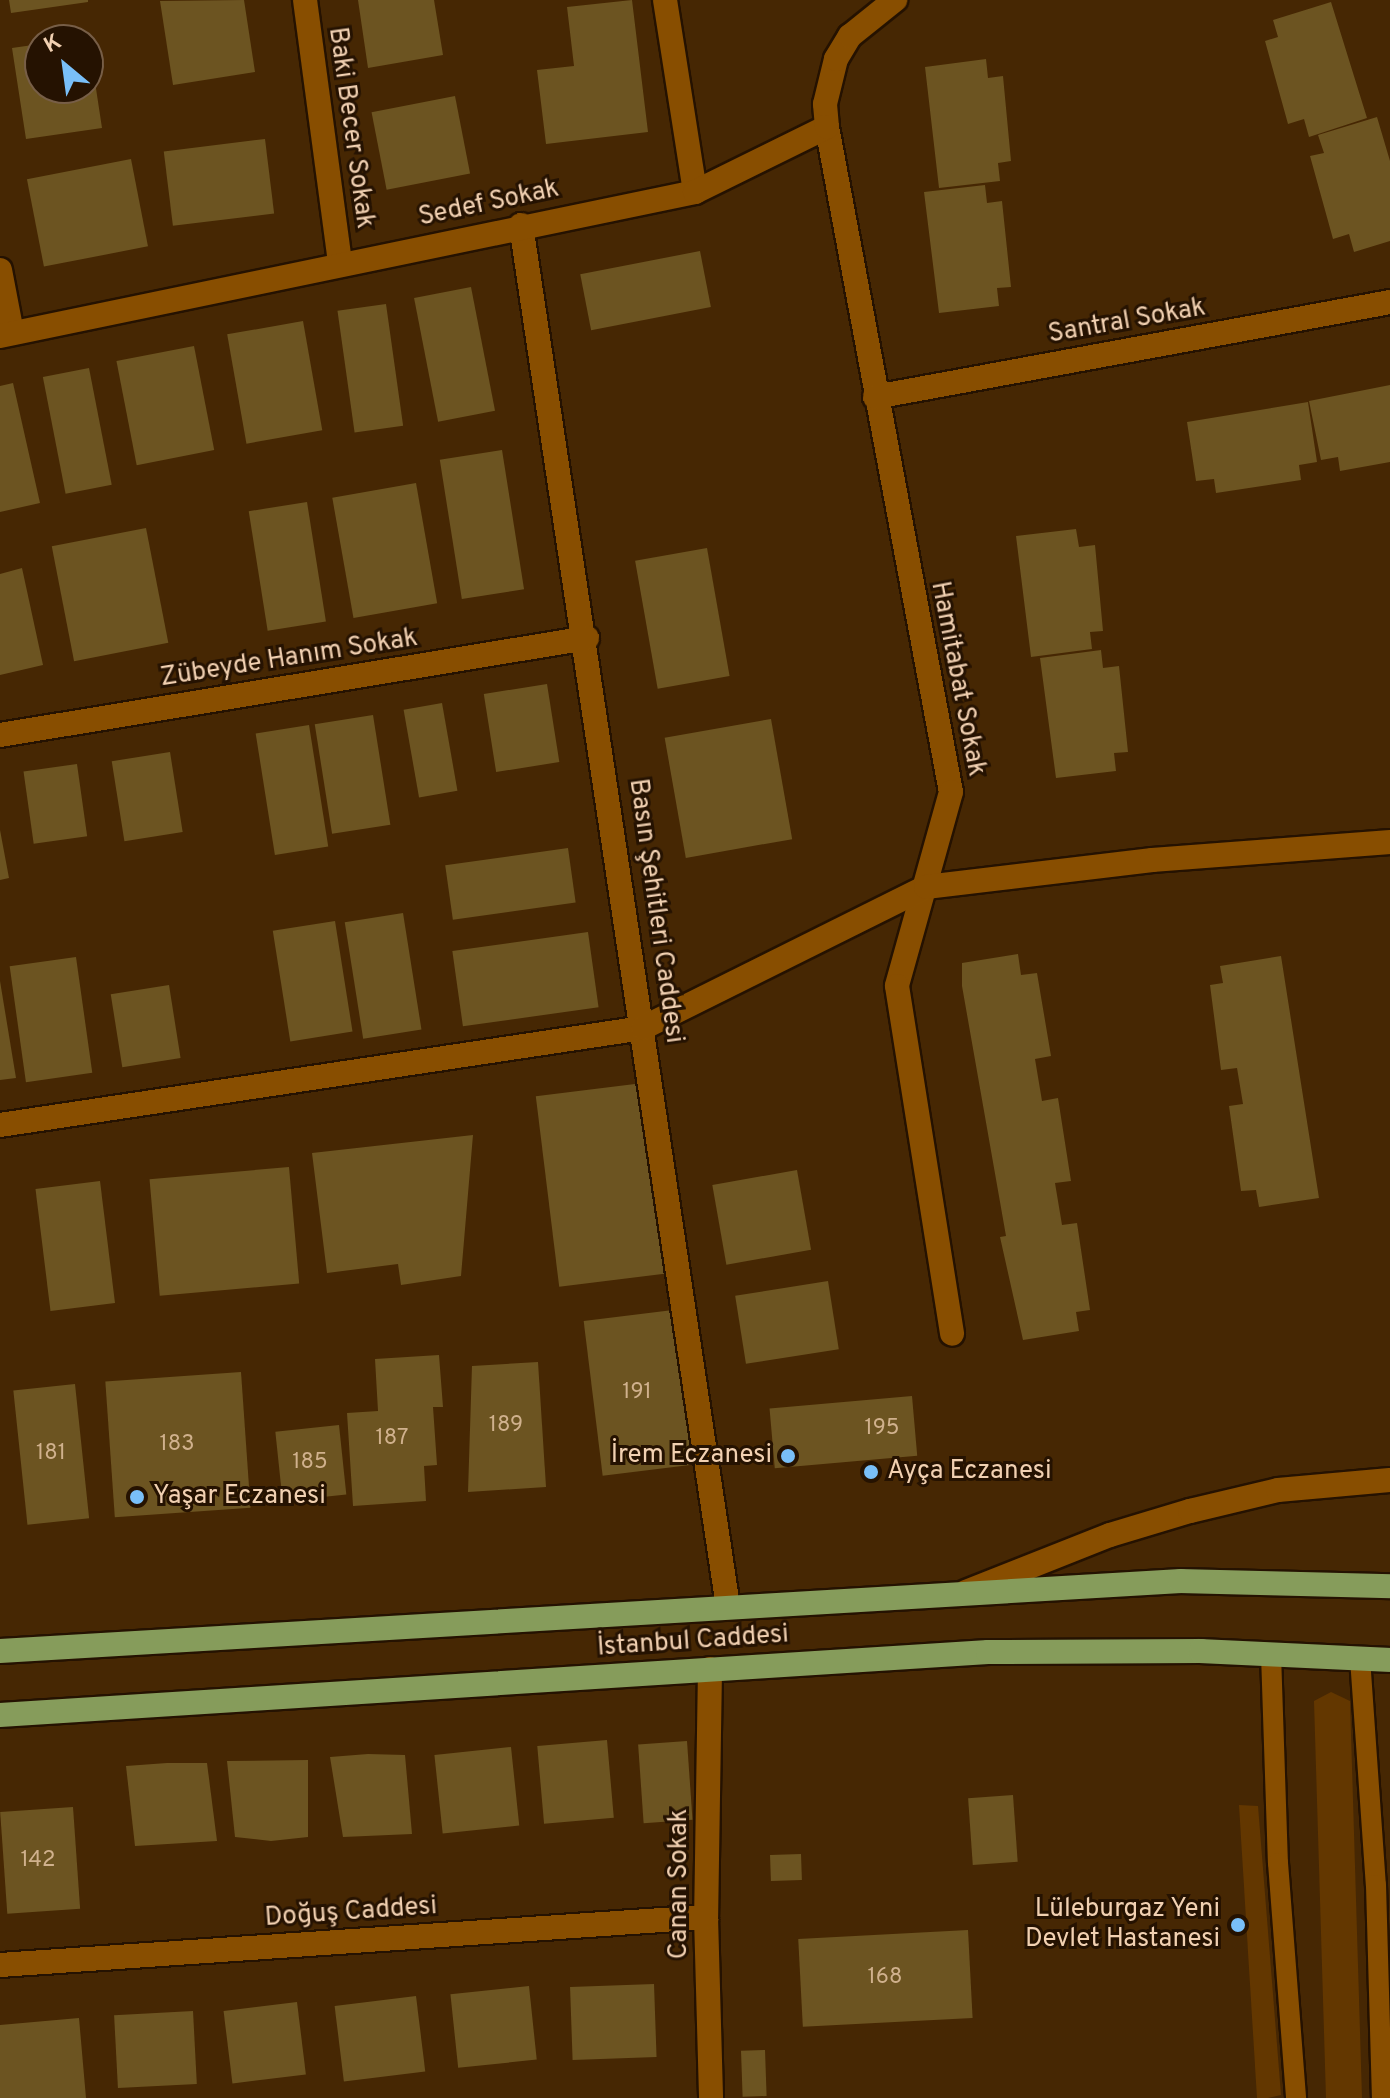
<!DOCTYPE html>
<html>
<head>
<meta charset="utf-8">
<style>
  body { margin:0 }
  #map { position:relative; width:1390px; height:2098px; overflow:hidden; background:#462703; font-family:Overpass,sans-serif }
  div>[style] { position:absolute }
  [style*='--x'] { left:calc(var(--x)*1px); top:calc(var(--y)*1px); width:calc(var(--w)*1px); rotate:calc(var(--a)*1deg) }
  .green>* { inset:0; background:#633700 }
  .building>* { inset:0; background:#6c5421; transform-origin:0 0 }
  .roads { filter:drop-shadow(2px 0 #251201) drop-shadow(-2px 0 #251201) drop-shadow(0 2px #251201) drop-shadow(0 -2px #251201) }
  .lane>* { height:20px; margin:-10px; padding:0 10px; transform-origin:10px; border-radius:10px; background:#884e00 }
  .street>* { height:24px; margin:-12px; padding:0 12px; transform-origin:12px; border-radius:12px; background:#884e00 }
  .highway>* { height:24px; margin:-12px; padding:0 12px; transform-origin:12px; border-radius:12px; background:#869c5b }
  .dots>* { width:22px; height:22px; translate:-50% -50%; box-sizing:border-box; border:4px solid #251201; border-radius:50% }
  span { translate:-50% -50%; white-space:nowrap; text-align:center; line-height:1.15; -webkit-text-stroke:6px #251201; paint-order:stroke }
  .number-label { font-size:22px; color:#d0b18d }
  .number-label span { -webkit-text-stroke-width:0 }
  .street-label { font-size:26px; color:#f1d0b1 }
  .poi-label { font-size:26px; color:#f1d0b1 }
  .right { translate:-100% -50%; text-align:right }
  .left { translate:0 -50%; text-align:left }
  .north { position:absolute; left:24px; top:24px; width:80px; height:80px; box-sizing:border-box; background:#251201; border:2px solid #775e47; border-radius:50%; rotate:331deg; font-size:22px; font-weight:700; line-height:32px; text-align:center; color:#f1d0b1 }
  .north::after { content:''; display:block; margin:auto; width:28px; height:36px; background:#79bff8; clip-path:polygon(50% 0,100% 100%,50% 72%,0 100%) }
</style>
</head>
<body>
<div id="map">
  <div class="green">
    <i style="clip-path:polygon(1331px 1692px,1350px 1701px,1362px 2098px,1326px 2098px,1314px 1701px)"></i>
    <i style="clip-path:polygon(1239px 1805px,1258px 1806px,1281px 2095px,1268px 2098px,1257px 2098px)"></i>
  </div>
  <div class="building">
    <i style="clip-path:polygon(9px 0,88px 0,88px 2px,11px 13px)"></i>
    <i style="clip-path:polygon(244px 0,255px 72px,173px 85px,160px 1px)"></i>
    <i style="clip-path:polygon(358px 0,434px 0,443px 55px,368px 68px)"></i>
    <i style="clip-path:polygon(632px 0,648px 132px,546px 144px,537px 70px,574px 66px,567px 7px)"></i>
    <i style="clip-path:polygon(1331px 2px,1367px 118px,1309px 137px,1304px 119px,1288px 124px,1265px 41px,1278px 37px,1273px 20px)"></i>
    <i style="clip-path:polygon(40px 44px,40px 88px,88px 88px,90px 49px,102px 128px,26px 139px,12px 48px)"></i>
    <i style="clip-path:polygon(986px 59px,988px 78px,1003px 76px,1011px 161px,998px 163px,1000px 181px,939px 188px,925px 67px)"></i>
    <i style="left:455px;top:96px;width:79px;height:85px;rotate:79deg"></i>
    <i style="clip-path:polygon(1377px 117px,1390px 161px,1390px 241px,1354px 252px,1349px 234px,1333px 239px,1310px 156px,1324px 153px,1318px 135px)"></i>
    <i style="left:265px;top:139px;width:75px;height:102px;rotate:83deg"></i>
    <i style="left:131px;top:159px;width:89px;height:106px;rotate:79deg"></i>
    <i style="clip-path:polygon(985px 185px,987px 203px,1002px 201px,1011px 287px,997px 288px,999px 306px,939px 313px,924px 192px)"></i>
    <i style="left:700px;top:251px;width:57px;height:122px;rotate:79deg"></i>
    <i style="left:471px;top:287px;width:126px;height:58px;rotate:79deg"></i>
    <i style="left:386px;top:304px;width:123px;height:49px;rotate:82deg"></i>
    <i style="left:303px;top:321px;width:111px;height:77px;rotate:80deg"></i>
    <i style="left:194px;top:346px;width:106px;height:79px;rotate:79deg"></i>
    <i style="left:89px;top:368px;width:119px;height:47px;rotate:79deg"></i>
    <i style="clip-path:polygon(13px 383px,40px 503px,0 512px,0 386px)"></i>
    <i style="clip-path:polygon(1390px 385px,1390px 462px,1340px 471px,1338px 457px,1321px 460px,1309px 401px)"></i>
    <i style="clip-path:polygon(1308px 402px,1317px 462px,1299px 465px,1301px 480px,1216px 493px,1214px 479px,1196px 481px,1187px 422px)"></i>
    <i style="left:502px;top:450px;width:141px;height:63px;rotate:81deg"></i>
    <i style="left:416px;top:483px;width:122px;height:85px;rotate:80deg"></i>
    <i style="left:307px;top:502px;width:121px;height:59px;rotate:81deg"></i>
    <i style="left:146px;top:528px;width:117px;height:96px;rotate:79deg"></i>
    <i style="clip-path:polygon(1076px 529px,1079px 547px,1095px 545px,1103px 631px,1090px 632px,1092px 649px,1031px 657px,1016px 536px)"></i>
    <i style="left:707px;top:548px;width:130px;height:73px;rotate:80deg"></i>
    <i style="clip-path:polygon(22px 568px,43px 665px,0 675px,0 574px)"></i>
    <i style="clip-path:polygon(1101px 650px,1103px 668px,1119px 666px,1128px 752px,1114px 753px,1116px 771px,1056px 778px,1040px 658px)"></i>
    <i style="left:547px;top:684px;width:79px;height:64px;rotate:81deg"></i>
    <i style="left:442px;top:703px;width:89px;height:39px;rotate:80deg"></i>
    <i style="left:373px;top:715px;width:111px;height:59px;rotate:81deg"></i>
    <i style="left:771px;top:719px;width:122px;height:108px;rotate:80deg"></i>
    <i style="left:309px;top:725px;width:123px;height:54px;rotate:81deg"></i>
    <i style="left:170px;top:752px;width:81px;height:59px;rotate:81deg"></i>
    <i style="left:77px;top:764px;width:73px;height:54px;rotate:82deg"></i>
    <i style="clip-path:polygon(0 830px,9px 878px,0 880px)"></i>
    <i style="left:568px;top:848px;width:55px;height:124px;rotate:82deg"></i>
    <i style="left:403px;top:913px;width:118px;height:59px;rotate:81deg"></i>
    <i style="left:335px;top:921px;width:112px;height:63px;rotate:81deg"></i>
    <i style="left:588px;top:932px;width:76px;height:137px;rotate:82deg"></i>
    <i style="clip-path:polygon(1018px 954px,1021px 975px,1037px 973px,1051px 1056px,1035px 1059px,1042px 1101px,1058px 1098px,1071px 1181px,1055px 1183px,1062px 1225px,1077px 1223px,1090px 1310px,1076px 1312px,1079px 1331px,1023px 1340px,1000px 1237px,1006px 1236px,962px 986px,962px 963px)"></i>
    <i style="clip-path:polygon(1281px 956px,1319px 1198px,1259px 1207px,1256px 1190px,1241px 1191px,1229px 1106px,1243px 1104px,1237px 1068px,1221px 1070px,1210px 985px,1223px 983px,1220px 966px)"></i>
    <i style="left:76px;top:957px;width:117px;height:67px;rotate:82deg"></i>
    <i style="clip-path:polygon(0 981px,16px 1078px,0 1080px)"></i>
    <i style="left:169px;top:985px;width:74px;height:59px;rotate:81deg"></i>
    <i style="left:643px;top:1083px;width:192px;height:108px;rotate:83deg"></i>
    <i style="clip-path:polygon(473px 1135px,461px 1276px,401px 1285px,398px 1264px,327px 1273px,312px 1153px)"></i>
    <i style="left:289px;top:1167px;width:117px;height:140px;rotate:85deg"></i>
    <i style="left:797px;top:1170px;width:81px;height:86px;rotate:80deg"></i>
    <i style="left:100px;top:1181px;width:123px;height:65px;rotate:83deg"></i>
    <i style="left:828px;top:1281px;width:69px;height:94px;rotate:81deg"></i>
    <i style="left:673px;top:1310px;width:156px;height:90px;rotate:83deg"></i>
    <i style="clip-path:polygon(439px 1355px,443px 1407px,433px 1407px,437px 1465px,424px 1466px,426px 1501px,353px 1506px,347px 1413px,378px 1411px,375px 1359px)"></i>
    <i style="clip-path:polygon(538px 1362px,546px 1487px,468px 1492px,472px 1366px)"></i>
    <i style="left:241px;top:1372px;width:136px;height:136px;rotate:86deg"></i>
    <i style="left:75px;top:1384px;width:135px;height:62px;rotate:84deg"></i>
    <i style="left:912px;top:1396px;width:60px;height:143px;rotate:85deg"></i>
    <i style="left:339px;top:1425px;width:70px;height:64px;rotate:84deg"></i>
    <i style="left:607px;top:1740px;width:78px;height:70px;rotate:85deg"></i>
    <i style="left:687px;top:1741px;width:79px;height:49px;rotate:86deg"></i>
    <i style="left:511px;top:1747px;width:79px;height:77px;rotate:84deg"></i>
    <i style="clip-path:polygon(368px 1754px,405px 1755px,412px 1834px,343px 1837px,330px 1757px)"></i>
    <i style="clip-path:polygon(308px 1760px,308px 1837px,271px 1841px,235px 1837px,227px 1761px)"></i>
    <i style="clip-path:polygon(167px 1763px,207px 1763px,217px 1841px,135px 1846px,126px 1766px)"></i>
    <i style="left:1013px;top:1795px;width:67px;height:45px;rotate:86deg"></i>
    <i style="left:73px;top:1807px;width:102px;height:73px;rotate:86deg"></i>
    <i style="left:801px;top:1854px;width:26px;height:31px;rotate:88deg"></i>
    <i style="left:968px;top:1930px;width:88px;height:170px;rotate:87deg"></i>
    <i style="left:654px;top:1984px;width:73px;height:84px;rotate:88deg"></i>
    <i style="left:529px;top:1986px;width:74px;height:79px;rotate:84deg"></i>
    <i style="left:416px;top:1996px;width:76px;height:82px;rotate:83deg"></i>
    <i style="left:297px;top:2002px;width:73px;height:74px;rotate:83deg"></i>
    <i style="left:193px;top:2011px;width:73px;height:79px;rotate:87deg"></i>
    <i style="clip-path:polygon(79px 2018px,86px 2098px,0 2098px,0 2025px)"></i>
    <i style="left:765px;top:2050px;width:46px;height:24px;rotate:88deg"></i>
  </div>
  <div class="roads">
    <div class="lane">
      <i style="--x:1271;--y:1654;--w:209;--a:88.1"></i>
      <i style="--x:1278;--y:1863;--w:236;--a:85.6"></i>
      <i style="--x:1360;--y:1658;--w:228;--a:86"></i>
      <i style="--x:1376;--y:1885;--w:213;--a:88.4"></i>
    </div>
    <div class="street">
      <i style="--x:305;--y:0;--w:266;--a:82.4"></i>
      <i style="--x:665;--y:0;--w:194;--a:81.1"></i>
      <i style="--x:827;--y:127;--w:676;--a:79.44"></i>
      <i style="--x:951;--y:792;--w:201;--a:105.6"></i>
      <i style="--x:897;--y:986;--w:352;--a:81"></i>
      <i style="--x:521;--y:225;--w:1396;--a:81.48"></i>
      <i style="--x:0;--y:270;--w:64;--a:79.2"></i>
      <i style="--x:0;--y:336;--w:710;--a:-11.71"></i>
      <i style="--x:695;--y:192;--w:147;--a:-26.2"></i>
      <i style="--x:827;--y:127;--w:23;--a:-95"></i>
      <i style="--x:825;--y:104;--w:46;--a:-76.3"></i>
      <i style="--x:836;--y:59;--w:27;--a:-59"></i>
      <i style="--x:850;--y:36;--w:58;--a:-38.7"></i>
      <i style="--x:875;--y:397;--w:524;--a:-10.45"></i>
      <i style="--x:0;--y:735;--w:595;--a:-9.38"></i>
      <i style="--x:0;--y:1125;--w:650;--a:-8.58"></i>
      <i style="--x:643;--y:1028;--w:316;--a:-26.5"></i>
      <i style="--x:926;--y:887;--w:228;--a:-6.8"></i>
      <i style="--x:1152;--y:860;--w:239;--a:-4.3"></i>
      <i style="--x:966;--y:1592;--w:155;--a:-21.6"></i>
      <i style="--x:1110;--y:1535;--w:84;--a:-16.7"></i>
      <i style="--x:1190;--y:1511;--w:90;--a:-13.4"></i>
      <i style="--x:1278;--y:1490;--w:112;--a:-5.1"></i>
      <i style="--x:710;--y:1669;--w:248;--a:90.9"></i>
      <i style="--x:706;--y:1917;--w:181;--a:88.4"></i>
      <i style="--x:0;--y:1965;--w:708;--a:-3.89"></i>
    </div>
    <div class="highway">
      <i style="--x:0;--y:1651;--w:1183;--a:-3.39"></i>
      <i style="--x:1181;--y:1581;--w:209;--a:1.4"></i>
      <i style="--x:0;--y:1715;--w:990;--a:-3.65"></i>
      <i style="--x:988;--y:1652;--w:213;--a:-0.3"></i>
      <i style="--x:1201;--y:1651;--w:189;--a:2.7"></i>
    </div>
  </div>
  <div class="dots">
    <i style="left:788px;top:1456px;background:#79bff8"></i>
    <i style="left:871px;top:1472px;background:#79bff8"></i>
    <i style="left:137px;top:1497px;background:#79bff8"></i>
    <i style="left:1238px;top:1925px;background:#79bff8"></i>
  </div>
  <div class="number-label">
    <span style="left:637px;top:1393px">191</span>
    <span style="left:506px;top:1426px">189</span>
    <span style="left:882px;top:1429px">195</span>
    <span style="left:392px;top:1439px">187</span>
    <span style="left:177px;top:1445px">183</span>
    <span style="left:51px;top:1454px">181</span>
    <span style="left:310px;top:1463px">185</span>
    <span style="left:38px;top:1861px">142</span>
    <span style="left:885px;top:1978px">168</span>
  </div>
  <div class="street-label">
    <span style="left:350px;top:128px;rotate:82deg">Baki Becer Sokak</span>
    <span style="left:489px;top:204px;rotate:-12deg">Sedef Sokak</span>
    <span style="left:1127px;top:322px;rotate:-10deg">Santral Sokak</span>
    <span style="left:289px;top:659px;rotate:-9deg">Zübeyde Hanım Sokak</span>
    <span style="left:957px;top:679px;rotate:79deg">Hamitabat Sokak</span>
    <span style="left:655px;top:911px;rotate:82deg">Basın Şehitleri Caddesi</span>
    <span style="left:693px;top:1642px;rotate:-4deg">İstanbul Caddesi</span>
    <span style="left:680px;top:1884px;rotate:-90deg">Canan Sokak</span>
    <span style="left:351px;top:1913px;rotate:-4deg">Doğuş Caddesi</span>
  </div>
  <div class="poi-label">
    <span class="right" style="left:772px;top:1456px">İrem Eczanesi</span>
    <span class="left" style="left:887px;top:1472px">Ayça Eczanesi</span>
    <span class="left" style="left:153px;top:1497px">Yaşar Eczanesi</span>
    <span class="right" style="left:1220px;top:1925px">Lüleburgaz Yeni<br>Devlet Hastanesi</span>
  </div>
  <div class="north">K</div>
</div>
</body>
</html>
